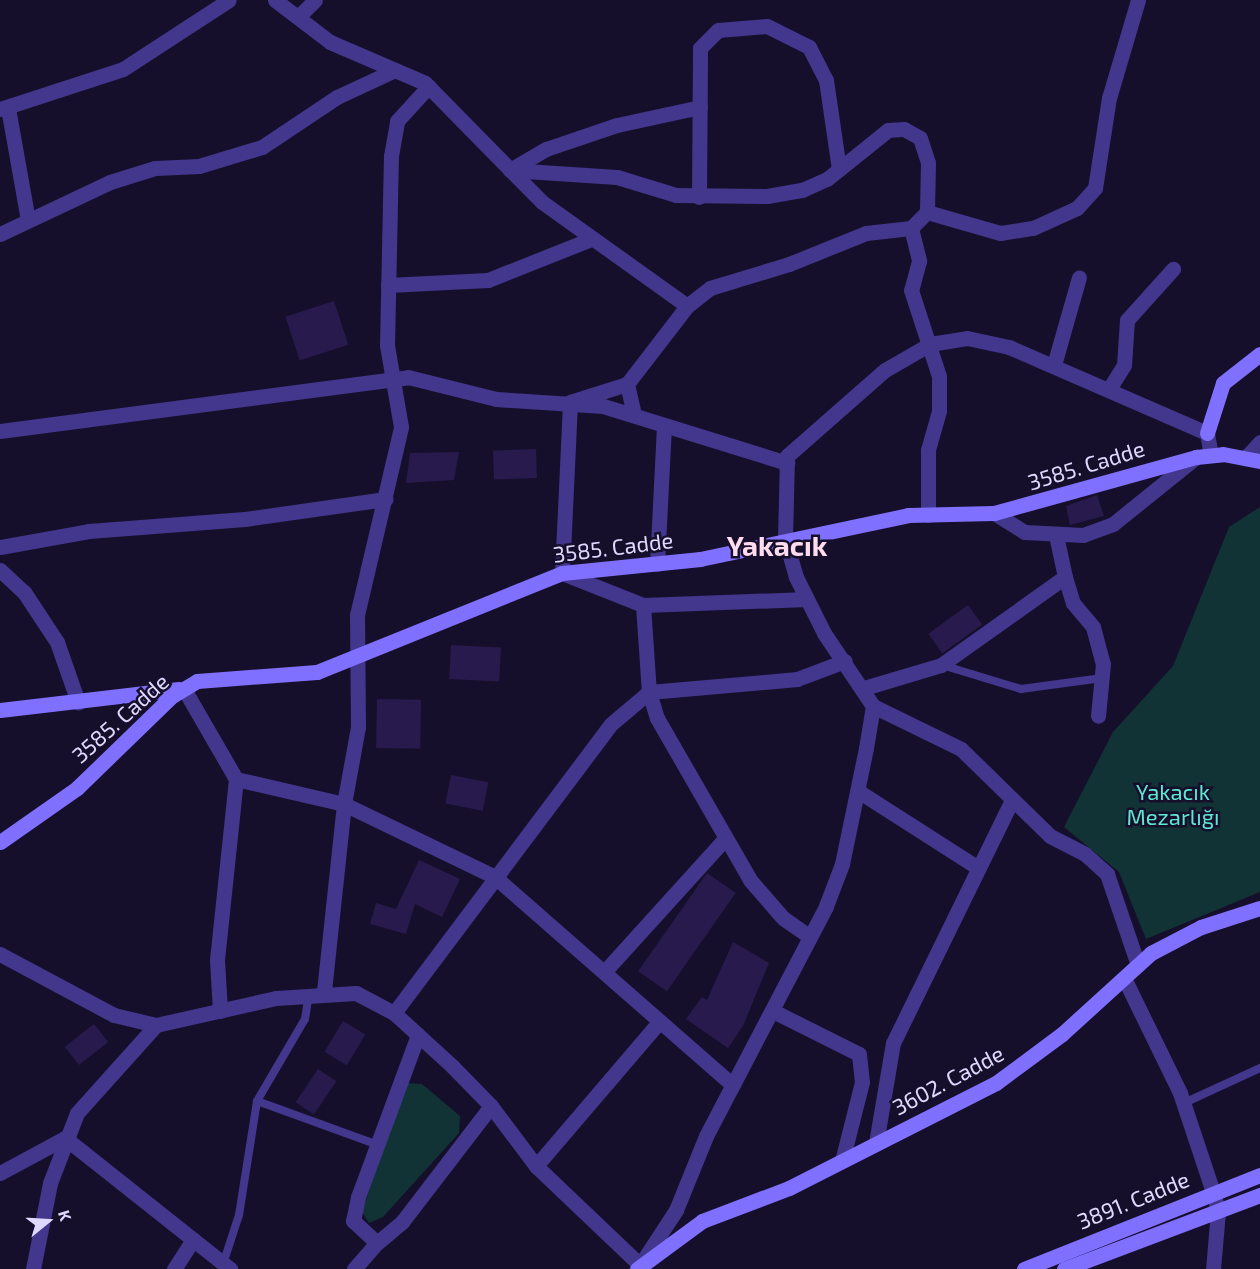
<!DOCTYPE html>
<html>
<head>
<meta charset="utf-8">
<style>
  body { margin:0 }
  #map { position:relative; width:1260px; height:1269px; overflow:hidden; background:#160f2b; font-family:"Exo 2",sans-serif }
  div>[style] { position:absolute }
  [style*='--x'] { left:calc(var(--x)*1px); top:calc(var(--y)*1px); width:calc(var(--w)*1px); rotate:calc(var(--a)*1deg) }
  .green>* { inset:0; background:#113335 }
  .building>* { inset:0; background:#291a4d; transform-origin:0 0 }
  .lane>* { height:8px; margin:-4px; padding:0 4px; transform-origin:4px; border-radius:4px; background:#42378d }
  .street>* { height:15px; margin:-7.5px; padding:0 7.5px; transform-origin:7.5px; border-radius:7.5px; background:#42378d }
  .secondary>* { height:15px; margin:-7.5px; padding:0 7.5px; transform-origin:7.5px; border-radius:7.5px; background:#8070ff }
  span { translate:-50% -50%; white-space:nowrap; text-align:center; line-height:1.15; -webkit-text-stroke:5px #160f2b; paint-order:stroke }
  .street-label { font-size:22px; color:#e0d9ff }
  .park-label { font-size:22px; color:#5ce8d2 }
  .district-label { font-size:28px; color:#ffdbee; font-weight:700 }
  .north { position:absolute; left:18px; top:1191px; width:60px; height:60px; -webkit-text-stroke:4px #160f2b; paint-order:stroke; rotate:72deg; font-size:16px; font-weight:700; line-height:24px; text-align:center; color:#e0d9ff }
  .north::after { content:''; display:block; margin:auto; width:21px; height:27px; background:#e0d9ff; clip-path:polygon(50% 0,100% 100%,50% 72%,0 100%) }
</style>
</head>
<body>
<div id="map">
  <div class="green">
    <i style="clip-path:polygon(1260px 507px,1260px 892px,1146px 939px,1119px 872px,1064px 827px,1113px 732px,1173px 666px,1229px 527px)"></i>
    <i style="clip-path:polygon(405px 1083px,422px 1084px,460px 1116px,459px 1133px,383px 1217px,369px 1223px,362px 1212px)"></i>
  </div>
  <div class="building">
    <i style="left:334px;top:301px;width:46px;height:51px;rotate:72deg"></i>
    <i style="left:536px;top:449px;width:29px;height:43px;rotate:88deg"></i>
    <i style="clip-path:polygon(459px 452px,454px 480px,406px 483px,410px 453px)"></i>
    <i style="clip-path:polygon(1097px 495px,1104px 516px,1070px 525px,1066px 506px)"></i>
    <i style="left:968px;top:605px;width:24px;height:49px;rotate:54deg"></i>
    <i style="left:451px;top:645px;width:50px;height:34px;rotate:3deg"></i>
    <i style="left:377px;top:699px;width:44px;height:49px;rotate:1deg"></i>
    <i style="left:451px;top:775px;width:38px;height:29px;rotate:11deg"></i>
    <i style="clip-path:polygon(419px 860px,460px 879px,442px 917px,415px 904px,406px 934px,370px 924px,376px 903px,396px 909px)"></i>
    <i style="left:707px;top:873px;width:35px;height:120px;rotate:35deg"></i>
    <i style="clip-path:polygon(733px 942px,769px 963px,743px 1026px,728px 1048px,686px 1019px,702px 997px,707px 1000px)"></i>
    <i style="left:343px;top:1021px;width:26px;height:36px;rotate:31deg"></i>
    <i style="left:94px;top:1024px;width:23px;height:37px;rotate:52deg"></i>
    <i style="left:318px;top:1069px;width:22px;height:40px;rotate:34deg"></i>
  </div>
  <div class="lane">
    <i style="--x:942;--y:665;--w:83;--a:16.9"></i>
    <i style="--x:1021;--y:689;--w:82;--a:-7.7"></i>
    <i style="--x:257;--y:1101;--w:126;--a:20"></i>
    <i style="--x:1184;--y:1103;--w:84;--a:-24.7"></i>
    <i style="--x:223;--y:1264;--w:52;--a:-71.9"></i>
    <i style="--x:239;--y:1215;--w:115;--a:-81"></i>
    <i style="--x:257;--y:1101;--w:95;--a:-59.7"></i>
    <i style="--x:305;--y:1019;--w:25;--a:-81"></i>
  </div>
  <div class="street">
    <i style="--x:275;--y:0;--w:69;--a:37.4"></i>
    <i style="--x:330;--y:42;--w:103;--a:23.3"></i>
    <i style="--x:425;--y:83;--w:167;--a:45.5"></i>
    <i style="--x:542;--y:202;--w:178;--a:35.6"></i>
    <i style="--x:300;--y:15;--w:21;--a:-45"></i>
    <i style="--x:8;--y:108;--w:114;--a:79.9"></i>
    <i style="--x:0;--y:109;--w:129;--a:-18"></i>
    <i style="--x:123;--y:69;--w:126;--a:-33.1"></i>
    <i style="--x:510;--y:170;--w:107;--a:3.7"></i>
    <i style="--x:617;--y:177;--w:62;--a:17"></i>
    <i style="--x:676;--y:195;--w:91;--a:0.6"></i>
    <i style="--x:767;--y:196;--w:36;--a:-10"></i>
    <i style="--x:802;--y:190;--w:27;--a:-24"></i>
    <i style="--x:827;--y:179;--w:78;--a:-38.8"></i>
    <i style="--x:888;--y:130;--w:16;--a:-4"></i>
    <i style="--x:904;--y:129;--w:18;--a:29"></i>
    <i style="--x:920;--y:138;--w:26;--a:72"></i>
    <i style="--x:928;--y:163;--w:49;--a:91.2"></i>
    <i style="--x:927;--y:212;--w:23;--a:135"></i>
    <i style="--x:510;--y:170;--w:42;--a:-30.3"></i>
    <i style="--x:546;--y:149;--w:75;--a:-18.7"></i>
    <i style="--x:617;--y:125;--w:85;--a:-12.2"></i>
    <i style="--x:699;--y:197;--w:149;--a:-89.6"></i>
    <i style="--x:700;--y:48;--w:25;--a:-45"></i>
    <i style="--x:718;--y:30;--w:49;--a:-4.7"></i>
    <i style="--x:767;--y:26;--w:47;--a:26.6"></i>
    <i style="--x:809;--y:47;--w:37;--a:63"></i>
    <i style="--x:826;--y:80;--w:90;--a:81.7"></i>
    <i style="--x:927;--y:212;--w:76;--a:16"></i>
    <i style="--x:1000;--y:233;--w:33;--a:-9"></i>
    <i style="--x:1033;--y:228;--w:48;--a:-24.4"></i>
    <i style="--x:1077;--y:208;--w:27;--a:-48"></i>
    <i style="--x:1095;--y:188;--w:91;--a:-81.2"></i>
    <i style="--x:1109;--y:98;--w:102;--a:-73.5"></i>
    <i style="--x:911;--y:228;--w:34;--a:76"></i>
    <i style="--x:919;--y:261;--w:30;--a:105"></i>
    <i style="--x:911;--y:290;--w:90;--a:72"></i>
    <i style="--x:939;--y:376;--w:35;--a:90"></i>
    <i style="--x:939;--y:411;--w:41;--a:105.8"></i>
    <i style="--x:928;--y:450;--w:65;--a:90"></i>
    <i style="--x:0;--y:234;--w:122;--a:-25.3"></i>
    <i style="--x:110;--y:182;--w:47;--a:-17.3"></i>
    <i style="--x:155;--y:168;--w:44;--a:-2.6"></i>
    <i style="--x:199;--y:166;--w:66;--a:-16.8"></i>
    <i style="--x:262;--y:147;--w:90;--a:-33.7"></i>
    <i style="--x:337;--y:97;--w:64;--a:-25"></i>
    <i style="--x:388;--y:285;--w:100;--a:-2.9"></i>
    <i style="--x:488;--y:280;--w:111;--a:-21.7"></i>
    <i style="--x:1054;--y:365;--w:91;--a:-74.1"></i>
    <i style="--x:627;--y:384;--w:32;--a:77"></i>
    <i style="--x:1109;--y:389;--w:28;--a:-58"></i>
    <i style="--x:1124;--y:365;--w:45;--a:-86.2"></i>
    <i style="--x:1127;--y:320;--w:69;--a:-48"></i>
    <i style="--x:0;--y:431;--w:412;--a:-7.5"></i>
    <i style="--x:408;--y:377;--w:91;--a:14"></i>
    <i style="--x:496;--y:399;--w:107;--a:3.7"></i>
    <i style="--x:603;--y:406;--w:193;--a:17.2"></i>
    <i style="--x:1247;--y:456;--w:19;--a:-47"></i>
    <i style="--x:994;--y:513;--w:36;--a:32"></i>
    <i style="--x:1025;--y:532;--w:58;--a:3"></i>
    <i style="--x:1083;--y:535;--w:32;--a:-20"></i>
    <i style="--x:1113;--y:524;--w:107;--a:-38.9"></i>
    <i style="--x:0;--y:547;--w:90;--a:-10.2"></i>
    <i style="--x:89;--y:531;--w:156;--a:-4.4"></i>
    <i style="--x:245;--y:519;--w:142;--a:-8.1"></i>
    <i style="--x:657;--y:564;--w:138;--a:-87.1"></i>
    <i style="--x:0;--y:570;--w:33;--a:43"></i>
    <i style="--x:24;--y:592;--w:60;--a:56.6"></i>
    <i style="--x:57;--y:642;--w:64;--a:70.7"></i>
    <i style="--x:1065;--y:577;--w:27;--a:73"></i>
    <i style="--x:1073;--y:603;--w:31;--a:50"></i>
    <i style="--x:1093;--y:627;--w:38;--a:75"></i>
    <i style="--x:1103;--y:664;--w:52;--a:95.5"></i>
    <i style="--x:807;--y:599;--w:164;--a:177.9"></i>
    <i style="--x:643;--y:605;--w:87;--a:-158.4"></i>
    <i style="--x:562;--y:573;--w:171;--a:-87.3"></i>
    <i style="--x:570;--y:402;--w:60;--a:-17.5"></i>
    <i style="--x:627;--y:384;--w:98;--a:-52.4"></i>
    <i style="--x:687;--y:306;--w:29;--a:-38"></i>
    <i style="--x:710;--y:288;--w:83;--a:-16.9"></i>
    <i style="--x:789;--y:264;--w:83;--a:-21.9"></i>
    <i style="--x:866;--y:233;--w:45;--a:-6.3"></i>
    <i style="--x:643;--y:605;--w:87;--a:86.1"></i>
    <i style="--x:649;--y:692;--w:27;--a:73"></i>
    <i style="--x:657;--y:718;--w:187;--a:60.1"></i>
    <i style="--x:750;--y:880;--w:50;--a:49"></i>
    <i style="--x:783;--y:918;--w:33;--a:35"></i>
    <i style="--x:864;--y:688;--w:80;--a:-16.6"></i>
    <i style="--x:941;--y:665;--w:152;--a:-35.4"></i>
    <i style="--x:1065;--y:577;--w:43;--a:-102.1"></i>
    <i style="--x:184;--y:689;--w:104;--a:60"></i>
    <i style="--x:236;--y:779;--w:182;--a:96"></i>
    <i style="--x:217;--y:960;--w:51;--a:86.6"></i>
    <i style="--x:873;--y:706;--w:98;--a:26"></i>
    <i style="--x:961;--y:749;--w:124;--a:44.3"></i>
    <i style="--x:1050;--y:836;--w:39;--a:27"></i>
    <i style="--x:1085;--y:854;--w:30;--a:42"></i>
    <i style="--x:1107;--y:874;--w:96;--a:71.2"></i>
    <i style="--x:236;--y:779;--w:111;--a:13"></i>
    <i style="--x:344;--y:804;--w:168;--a:25.8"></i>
    <i style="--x:495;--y:877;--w:316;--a:41.2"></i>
    <i style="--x:858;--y:791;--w:141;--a:32.6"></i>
    <i style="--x:0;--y:954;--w:129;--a:28.2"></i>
    <i style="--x:114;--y:1015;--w:43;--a:13.4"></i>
    <i style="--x:156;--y:1025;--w:123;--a:-12.7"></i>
    <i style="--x:276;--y:998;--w:80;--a:-3.6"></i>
    <i style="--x:356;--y:993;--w:43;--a:27.8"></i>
    <i style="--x:394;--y:1013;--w:79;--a:42.4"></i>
    <i style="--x:452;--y:1066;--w:56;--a:45.7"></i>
    <i style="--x:491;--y:1106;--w:75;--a:53.1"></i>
    <i style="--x:536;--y:1166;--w:144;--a:43.6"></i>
    <i style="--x:640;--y:1265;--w:66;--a:-56.8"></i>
    <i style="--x:676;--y:1210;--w:80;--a:-67.9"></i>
    <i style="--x:706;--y:1136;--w:259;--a:-62.4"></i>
    <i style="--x:826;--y:906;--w:45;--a:-69.1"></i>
    <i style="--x:842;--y:864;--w:118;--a:-78.3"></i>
    <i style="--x:866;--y:748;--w:43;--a:-80.5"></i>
    <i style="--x:873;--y:706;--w:88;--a:-123.9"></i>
    <i style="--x:824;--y:633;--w:63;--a:-116.6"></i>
    <i style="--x:796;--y:577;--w:40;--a:-106"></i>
    <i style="--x:785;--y:539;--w:83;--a:-88.6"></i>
    <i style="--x:787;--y:456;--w:130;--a:-41.3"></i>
    <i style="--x:885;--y:370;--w:52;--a:-30"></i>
    <i style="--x:930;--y:344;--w:37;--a:-9"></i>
    <i style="--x:967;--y:338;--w:43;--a:12.1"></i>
    <i style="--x:1009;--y:347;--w:216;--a:23.5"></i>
    <i style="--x:1207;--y:433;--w:22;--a:80"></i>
    <i style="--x:605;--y:971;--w:176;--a:-47.8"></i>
    <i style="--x:1124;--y:978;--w:128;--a:64"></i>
    <i style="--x:1180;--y:1093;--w:104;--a:71.6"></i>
    <i style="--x:1213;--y:1192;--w:20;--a:75"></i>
    <i style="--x:1218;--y:1211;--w:58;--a:94.9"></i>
    <i style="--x:324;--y:991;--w:188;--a:-83.9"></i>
    <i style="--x:344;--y:804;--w:78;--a:-79.7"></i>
    <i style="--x:358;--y:727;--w:112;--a:-90.5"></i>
    <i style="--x:357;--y:615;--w:193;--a:-76.8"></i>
    <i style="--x:401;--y:427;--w:83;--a:-99.7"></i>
    <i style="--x:387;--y:345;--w:189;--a:-88.8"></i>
    <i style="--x:391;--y:156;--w:36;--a:-80"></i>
    <i style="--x:397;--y:121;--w:47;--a:-47.6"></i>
    <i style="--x:773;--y:1011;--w:96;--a:26.6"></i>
    <i style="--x:859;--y:1054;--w:28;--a:84"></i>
    <i style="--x:862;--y:1082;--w:81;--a:104.2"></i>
    <i style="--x:394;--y:1013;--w:361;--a:-53.1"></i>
    <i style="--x:611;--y:724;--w:50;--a:-40.1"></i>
    <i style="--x:649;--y:692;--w:149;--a:-5"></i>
    <i style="--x:797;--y:679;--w:51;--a:-20.6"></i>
    <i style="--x:876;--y:1143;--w:101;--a:-80.4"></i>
    <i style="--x:893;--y:1043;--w:271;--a:-63.9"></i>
    <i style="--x:536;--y:1166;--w:189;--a:-49.5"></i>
    <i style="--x:0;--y:1173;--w:74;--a:-28.3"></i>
    <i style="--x:65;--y:1138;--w:211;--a:38.4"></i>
    <i style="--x:377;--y:1243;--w:33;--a:-40"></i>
    <i style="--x:402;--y:1222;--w:146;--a:-52.5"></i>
    <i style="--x:33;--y:1269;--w:88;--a:-78.8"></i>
    <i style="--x:50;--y:1183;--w:75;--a:-68.9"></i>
    <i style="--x:77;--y:1113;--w:118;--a:-48.1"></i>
    <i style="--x:174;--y:1269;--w:35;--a:-57"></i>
    <i style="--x:354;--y:1269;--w:35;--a:-49"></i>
    <i style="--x:377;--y:1243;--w:33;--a:-137"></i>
    <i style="--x:353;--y:1221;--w:25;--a:-78"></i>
    <i style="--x:358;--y:1197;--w:173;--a:-69.7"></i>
  </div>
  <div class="secondary">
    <i style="--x:1207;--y:433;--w:52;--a:-72.3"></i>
    <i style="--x:1223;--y:383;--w:47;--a:-38.1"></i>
    <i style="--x:0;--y:710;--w:180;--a:-6.7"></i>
    <i style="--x:0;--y:842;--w:94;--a:-35"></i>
    <i style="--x:77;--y:788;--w:132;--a:-44.1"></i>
    <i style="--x:172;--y:696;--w:29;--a:-31"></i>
    <i style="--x:197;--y:681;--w:120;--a:-4.3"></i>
    <i style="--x:317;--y:672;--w:264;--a:-22"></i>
    <i style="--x:562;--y:573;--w:139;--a:-5.8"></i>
    <i style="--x:700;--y:559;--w:213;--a:-11.9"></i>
    <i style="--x:908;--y:515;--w:86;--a:-1.3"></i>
    <i style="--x:994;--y:513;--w:210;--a:-15.5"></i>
    <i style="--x:1196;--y:457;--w:27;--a:-6"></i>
    <i style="--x:1223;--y:454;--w:38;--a:11"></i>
    <i style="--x:637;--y:1269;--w:81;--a:-36.4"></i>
    <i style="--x:702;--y:1221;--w:93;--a:-20.8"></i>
    <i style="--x:789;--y:1188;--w:232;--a:-26.9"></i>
    <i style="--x:996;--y:1083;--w:82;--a:-36.6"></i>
    <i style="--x:1062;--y:1034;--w:120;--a:-42.3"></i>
    <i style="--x:1151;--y:953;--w:56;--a:-27.5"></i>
    <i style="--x:1201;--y:927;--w:62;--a:-17.9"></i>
    <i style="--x:1024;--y:1269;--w:254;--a:-21.7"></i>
    <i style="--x:1064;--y:1269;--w:210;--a:-20.7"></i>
  </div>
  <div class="street-label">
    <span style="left:1086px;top:465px;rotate:-17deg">3585. Cadde</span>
    <span style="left:613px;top:547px;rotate:-7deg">3585. Cadde</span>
    <span style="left:120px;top:718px;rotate:-42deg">3585. Cadde</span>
    <span style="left:948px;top:1080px;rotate:-28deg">3602. Cadde</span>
    <span style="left:1133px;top:1200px;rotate:-22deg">3891. Cadde</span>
  </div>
  <div class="park-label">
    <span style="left:1173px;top:804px">Yakacık<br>Mezarlığı</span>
  </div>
  <div class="district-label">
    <span style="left:777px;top:545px">Yakacık</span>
  </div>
  <div class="north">K</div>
</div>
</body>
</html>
